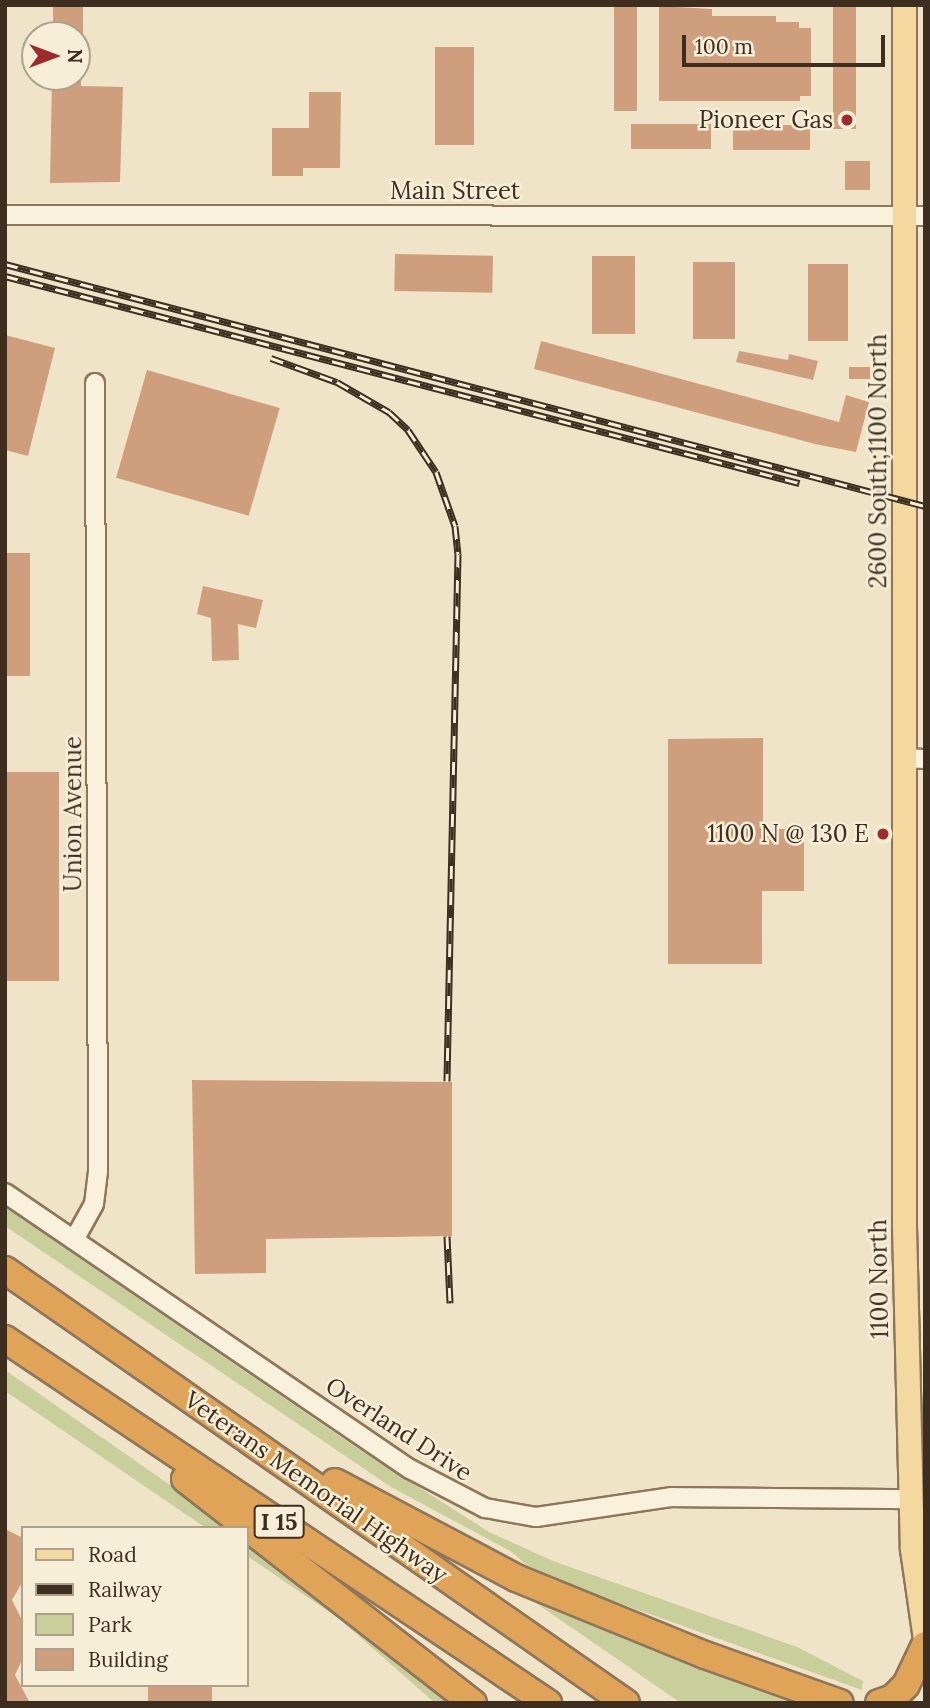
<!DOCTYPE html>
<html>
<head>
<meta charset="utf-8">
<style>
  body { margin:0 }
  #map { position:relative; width:930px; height:1708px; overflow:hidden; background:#f0e4c8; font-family:Lora,serif }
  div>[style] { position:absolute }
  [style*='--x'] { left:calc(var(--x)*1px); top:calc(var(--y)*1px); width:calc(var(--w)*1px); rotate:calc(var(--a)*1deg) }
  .green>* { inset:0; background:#c9cf9b }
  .building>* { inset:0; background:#cf9f7d; transform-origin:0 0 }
  .roads { filter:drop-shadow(2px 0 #8d765c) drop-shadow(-2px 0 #8d765c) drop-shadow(0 2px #8d765c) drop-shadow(0 -2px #8d765c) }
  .minor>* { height:18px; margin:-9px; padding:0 9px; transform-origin:9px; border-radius:9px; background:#faf1dc }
  .major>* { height:23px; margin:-11.5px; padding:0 11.5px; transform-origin:11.5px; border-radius:11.5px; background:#f3d9a0 }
  .highway>* { height:26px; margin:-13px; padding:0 13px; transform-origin:13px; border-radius:13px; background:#e0a458 }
  .rail>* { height:7px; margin-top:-3.5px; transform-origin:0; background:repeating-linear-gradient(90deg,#f7eed8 0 13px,#3d2e20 0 26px); box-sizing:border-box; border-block:2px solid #3d2e20 }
  .dots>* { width:19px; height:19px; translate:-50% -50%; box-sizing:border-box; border:4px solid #f7eed8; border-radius:50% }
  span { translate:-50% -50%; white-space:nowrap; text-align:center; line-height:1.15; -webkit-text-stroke:5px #f7eed8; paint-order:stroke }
  .shield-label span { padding:2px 5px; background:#f7eed8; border:2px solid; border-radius:5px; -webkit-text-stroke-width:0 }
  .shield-label { font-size:23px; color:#3d2e20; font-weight:700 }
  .poi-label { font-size:24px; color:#3d2e20 }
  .right { translate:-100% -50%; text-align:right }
  .street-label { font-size:24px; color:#3d2e20 }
  .frame { position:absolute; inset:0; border:7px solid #3d2e20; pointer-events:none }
  .legend { position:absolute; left:21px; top:1526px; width:228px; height:161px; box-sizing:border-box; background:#f7eed8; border:2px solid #ada18e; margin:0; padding:9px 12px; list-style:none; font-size:21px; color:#3d2e20 }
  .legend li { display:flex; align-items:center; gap:14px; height:35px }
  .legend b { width:35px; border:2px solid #ada18e }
  .north { position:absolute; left:21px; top:21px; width:70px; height:70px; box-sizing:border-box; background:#f7eed8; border:2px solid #ada18e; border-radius:50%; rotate:90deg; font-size:19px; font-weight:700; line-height:28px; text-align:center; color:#3d2e20 }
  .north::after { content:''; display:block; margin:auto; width:24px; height:32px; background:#9e2a2b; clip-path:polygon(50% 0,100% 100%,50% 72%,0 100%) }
  .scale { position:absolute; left:682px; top:35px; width:203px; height:32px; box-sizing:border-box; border:4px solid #3d2e20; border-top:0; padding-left:9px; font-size:21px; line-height:24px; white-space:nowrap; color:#3d2e20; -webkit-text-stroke:5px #f7eed8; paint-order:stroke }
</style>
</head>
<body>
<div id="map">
  <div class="green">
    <i style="clip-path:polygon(5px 1207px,348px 1442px,489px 1532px,553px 1561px,797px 1647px,863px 1681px,862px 1690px,535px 1573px,512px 1552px,391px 1487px,5px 1226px)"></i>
    <i style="clip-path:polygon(5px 1370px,206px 1510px,230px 1528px,206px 1528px,5px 1391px)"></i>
    <i style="clip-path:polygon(247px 1541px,458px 1703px,435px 1703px,338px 1618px,247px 1556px)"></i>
    <i style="clip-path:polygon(530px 1599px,753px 1685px,793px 1703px,681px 1703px)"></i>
  </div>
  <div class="building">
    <i style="left:53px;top:5px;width:30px;height:30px"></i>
    <i style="left:614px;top:5px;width:23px;height:106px"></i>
    <i style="left:833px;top:5px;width:23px;height:124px"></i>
    <i style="clip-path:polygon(659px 6px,712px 9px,712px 16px,776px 16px,776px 22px,799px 22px,799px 28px,811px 28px,811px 96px,800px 96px,800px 101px,659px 101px)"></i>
    <i style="left:435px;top:47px;width:39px;height:98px"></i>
    <i style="clip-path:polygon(52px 77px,81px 77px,81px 86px,123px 87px,120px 182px,50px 183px)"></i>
    <i style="clip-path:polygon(309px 92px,341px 92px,340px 168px,303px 168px,303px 176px,272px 176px,272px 128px,309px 128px)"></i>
    <i style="left:631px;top:124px;width:80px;height:25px"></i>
    <i style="left:733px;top:125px;width:77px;height:25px"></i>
    <i style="left:845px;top:161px;width:25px;height:29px"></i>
    <i style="left:395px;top:254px;width:98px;height:37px;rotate:1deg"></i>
    <i style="left:592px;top:256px;width:43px;height:78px"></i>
    <i style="left:693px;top:262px;width:42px;height:77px"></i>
    <i style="left:808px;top:264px;width:40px;height:77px"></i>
    <i style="clip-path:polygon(5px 335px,55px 348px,28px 456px,5px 450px)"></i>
    <i style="clip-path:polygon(541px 341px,839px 422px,846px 395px,869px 402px,856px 452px,815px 444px,534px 369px)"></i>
    <i style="clip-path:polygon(739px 351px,788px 360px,789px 354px,818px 361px,813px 380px,736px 362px)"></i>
    <i style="left:849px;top:367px;width:21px;height:12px"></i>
    <i style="left:147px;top:370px;width:138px;height:112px;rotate:16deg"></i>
    <i style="left:5px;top:553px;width:25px;height:123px"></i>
    <i style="clip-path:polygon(203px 586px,263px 600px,256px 628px,238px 624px,239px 660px,212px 661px,211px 618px,197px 614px)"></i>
    <i style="clip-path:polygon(763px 738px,763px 829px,804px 829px,804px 891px,762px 891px,762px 964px,668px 964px,668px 739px)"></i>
    <i style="left:5px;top:772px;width:54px;height:209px"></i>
    <i style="clip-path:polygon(192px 1080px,452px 1082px,452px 1236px,266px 1239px,266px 1273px,195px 1274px)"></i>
    <i style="clip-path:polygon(5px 1529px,23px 1538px,23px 1581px,12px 1600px,23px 1622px,23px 1658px,15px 1675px,30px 1703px,5px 1703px)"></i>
    <i style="left:148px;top:1685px;width:64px;height:18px"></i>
  </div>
  <div class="roads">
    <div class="minor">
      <i style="--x:5;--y:215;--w:920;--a:0.06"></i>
      <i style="--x:904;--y:758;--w:21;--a:3"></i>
      <i style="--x:5;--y:1193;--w:490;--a:34.3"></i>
      <i style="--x:410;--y:1469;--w:85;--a:27.5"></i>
      <i style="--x:485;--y:1508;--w:52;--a:10"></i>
      <i style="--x:536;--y:1517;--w:136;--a:-8.4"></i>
      <i style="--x:671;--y:1497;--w:239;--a:0.5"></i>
      <i style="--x:74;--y:1240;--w:41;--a:-60.9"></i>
      <i style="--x:94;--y:1204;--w:32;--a:-83"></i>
      <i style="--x:98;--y:1172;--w:789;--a:-90.22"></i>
    </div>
    <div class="major">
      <i style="--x:904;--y:5;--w:1221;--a:90"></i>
      <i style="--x:904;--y:1226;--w:323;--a:88.6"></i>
      <i style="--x:912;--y:1549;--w:91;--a:81.8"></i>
    </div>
    <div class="highway">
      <i style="--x:5;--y:1270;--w:757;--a:34.89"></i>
      <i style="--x:5;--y:1339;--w:654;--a:33.84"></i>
      <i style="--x:185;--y:1479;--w:365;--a:37.9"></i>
      <i style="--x:335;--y:1482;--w:205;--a:27.9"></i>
      <i style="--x:516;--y:1578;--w:204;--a:22.2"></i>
      <i style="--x:705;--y:1655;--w:143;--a:19.6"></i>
      <i style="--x:879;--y:1703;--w:15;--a:-20"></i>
      <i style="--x:893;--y:1698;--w:18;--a:-45"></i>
      <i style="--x:906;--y:1685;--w:44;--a:-64.6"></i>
    </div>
  </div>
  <div class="rail">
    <i style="--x:5;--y:264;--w:951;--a:14.74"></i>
    <i style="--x:5;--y:276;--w:821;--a:14.61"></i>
    <i style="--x:271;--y:358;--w:70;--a:20"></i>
    <i style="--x:337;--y:382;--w:60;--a:30"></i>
    <i style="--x:389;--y:412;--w:26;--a:43"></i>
    <i style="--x:408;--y:430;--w:50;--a:56.3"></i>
    <i style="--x:436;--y:472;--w:57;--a:70.6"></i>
    <i style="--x:455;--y:526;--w:28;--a:84"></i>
    <i style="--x:458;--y:554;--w:527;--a:91.2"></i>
    <i style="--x:447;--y:1236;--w:67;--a:87.4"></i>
  </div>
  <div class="dots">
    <i style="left:847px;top:120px;background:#9e2a2b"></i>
    <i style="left:883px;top:834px;background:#9e2a2b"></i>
  </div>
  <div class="shield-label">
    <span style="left:279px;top:1522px">I 15</span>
  </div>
  <div class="poi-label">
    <span class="right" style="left:833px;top:120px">Pioneer Gas</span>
    <span class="right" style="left:869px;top:834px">1100 N @ 130 E</span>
  </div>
  <div class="street-label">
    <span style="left:455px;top:191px">Main Street</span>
    <span style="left:878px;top:461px;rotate:-90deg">2600 South;1100 North</span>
    <span style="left:73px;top:814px;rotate:-90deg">Union Avenue</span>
    <span style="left:879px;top:1279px;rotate:-91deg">1100 North</span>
    <span style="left:399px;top:1429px;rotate:33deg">Overland Drive</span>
    <span style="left:316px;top:1487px;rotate:35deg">Veterans Memorial Highway</span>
  </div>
  <div class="frame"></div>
  <ul class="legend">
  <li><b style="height:9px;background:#f3d9a0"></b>Road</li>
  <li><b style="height:9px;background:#3d2e20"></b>Railway</li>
  <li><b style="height:19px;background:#c9cf9b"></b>Park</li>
  <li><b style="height:19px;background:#cf9f7d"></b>Building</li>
  </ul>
  <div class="north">N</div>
  <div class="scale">100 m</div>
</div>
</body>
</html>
